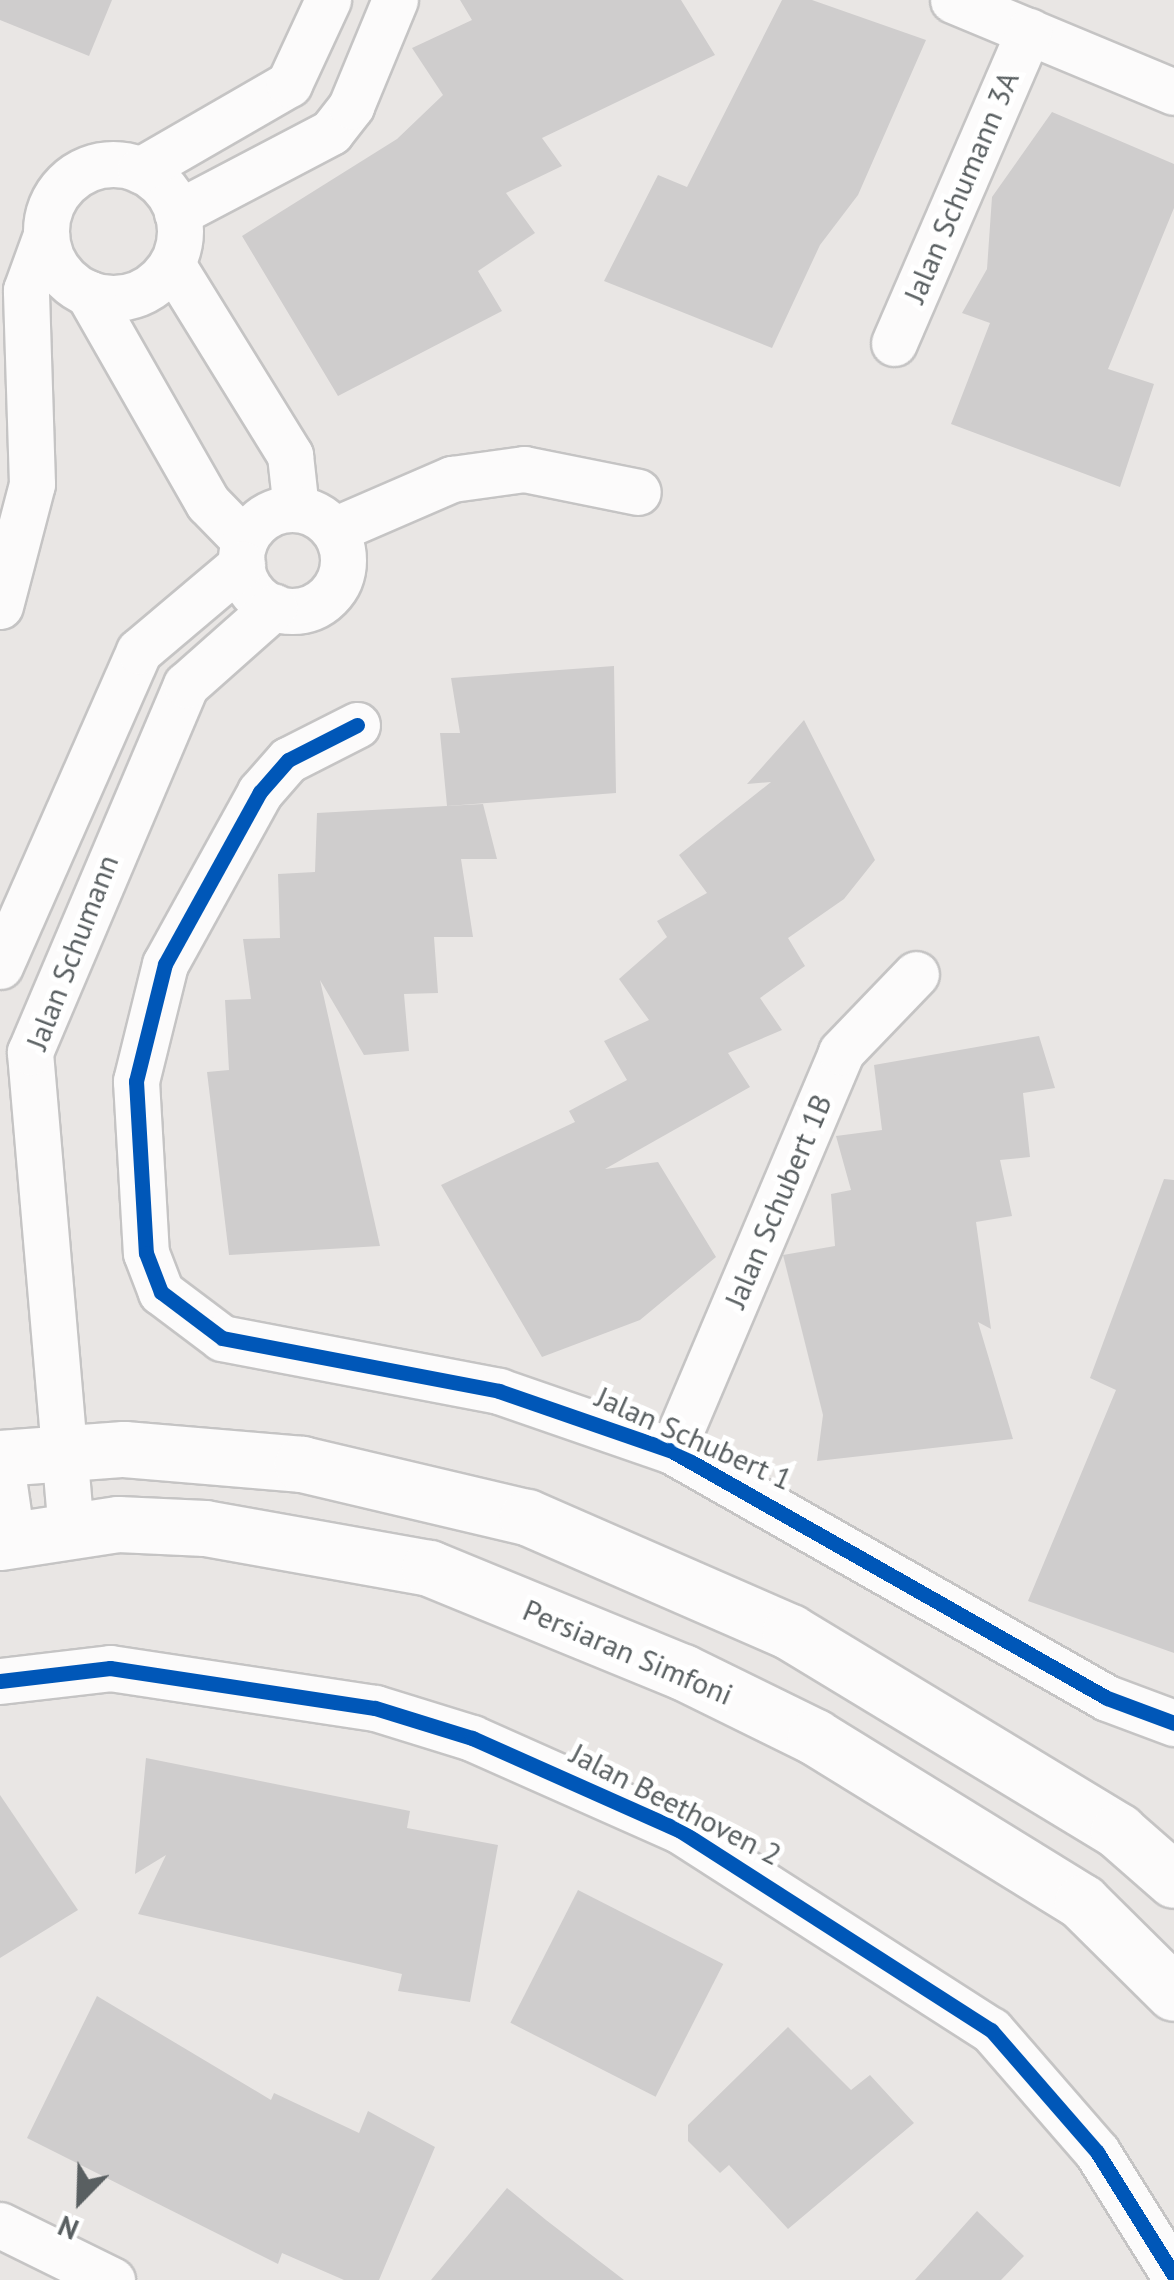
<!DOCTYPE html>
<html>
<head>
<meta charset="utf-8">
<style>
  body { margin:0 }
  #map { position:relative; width:1174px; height:2280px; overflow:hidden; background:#e9e6e4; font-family:"PT Sans",sans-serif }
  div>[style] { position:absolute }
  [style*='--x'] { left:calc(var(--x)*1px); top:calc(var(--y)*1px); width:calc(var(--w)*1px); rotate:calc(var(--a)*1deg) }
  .building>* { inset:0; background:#cfcdcd; transform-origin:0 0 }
  .roads { filter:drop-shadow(2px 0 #c5c4c4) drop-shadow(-2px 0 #c5c4c4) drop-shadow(0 2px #c5c4c4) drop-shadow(0 -2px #c5c4c4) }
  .minor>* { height:45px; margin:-22.5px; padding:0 22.5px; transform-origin:22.5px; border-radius:22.5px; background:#fcfbfb }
  .minor>.ring { margin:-22.5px; padding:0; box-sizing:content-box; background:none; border:45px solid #fcfbfb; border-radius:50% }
  .tertiary>* { height:55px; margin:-27.5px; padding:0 27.5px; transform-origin:27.5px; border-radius:27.5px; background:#fcfbfb }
  .cycleway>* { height:15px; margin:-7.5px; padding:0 7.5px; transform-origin:7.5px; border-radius:7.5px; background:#0057b8 }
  span { translate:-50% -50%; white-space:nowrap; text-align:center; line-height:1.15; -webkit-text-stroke:10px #fff; paint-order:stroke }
  .street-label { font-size:30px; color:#595f61 }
  .north { position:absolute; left:30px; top:2150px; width:100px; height:100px; -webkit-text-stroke:8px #fff; paint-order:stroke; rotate:203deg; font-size:28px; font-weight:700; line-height:40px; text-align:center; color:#595f61 }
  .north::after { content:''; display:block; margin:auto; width:35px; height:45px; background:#595f61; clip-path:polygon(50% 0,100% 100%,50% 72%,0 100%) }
</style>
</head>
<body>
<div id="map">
  <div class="building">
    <i style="clip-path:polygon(0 0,112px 0,89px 56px,0 20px)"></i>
    <i style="clip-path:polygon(460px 0,681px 0,715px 55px,542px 138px,562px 166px,506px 193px,535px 233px,478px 271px,502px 311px,338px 396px,242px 236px,397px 139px,443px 95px,412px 48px,472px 20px)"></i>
    <i style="clip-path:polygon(782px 0,812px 0,926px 40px,858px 195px,820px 245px,772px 348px,604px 281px,658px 175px,687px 187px)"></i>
    <i style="clip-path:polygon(1052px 112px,1174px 164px,1174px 208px,1108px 369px,1154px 384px,1120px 487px,951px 424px,990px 323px,962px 313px,987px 269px,992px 197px)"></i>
    <i style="clip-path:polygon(614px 666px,616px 793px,447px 806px,440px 733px,460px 733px,451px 678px)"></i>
    <i style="clip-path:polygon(804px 720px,875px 860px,844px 899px,788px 938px,805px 966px,760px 998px,782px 1030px,728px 1053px,750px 1087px,605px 1169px,658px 1162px,716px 1257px,640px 1320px,542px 1357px,441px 1185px,575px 1122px,569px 1111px,627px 1080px,604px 1041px,649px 1020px,619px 979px,667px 937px,657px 921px,707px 893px,679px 855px,771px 782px,747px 784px)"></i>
    <i style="clip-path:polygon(483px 804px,497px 859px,461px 859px,473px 937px,434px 937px,438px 993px,404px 994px,409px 1051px,364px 1055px,320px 980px,380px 1246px,229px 1255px,207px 1072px,229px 1070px,225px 1000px,251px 999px,243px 939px,280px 938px,278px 874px,315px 872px,317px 813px)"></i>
    <i style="clip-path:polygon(1039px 1036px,1055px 1088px,1023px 1093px,1030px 1157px,1000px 1160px,1012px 1216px,976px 1222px,991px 1329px,978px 1322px,1013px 1439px,817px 1461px,823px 1415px,783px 1255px,835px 1246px,831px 1194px,851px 1190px,836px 1136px,882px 1130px,874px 1065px)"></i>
    <i style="clip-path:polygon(1164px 1179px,1174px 1180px,1174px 1653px,1028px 1601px,1116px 1390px,1090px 1378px)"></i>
    <i style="clip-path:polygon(146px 1758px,410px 1811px,407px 1828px,498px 1845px,470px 2002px,398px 1991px,402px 1974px,138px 1914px,166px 1855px,135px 1874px)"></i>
    <i style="clip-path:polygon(0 1795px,78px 1910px,0 1958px)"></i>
    <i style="left:578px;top:1890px;width:163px;height:149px;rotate:27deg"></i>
    <i style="clip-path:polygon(97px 1996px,271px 2100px,274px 2093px,359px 2133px,368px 2111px,435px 2147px,379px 2280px,344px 2280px,282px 2253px,278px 2264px,27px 2138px)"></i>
    <i style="clip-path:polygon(788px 2027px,851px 2090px,870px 2075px,914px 2123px,788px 2229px,729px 2165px,720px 2173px,688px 2141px,688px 2125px)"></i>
    <i style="clip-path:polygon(507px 2188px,546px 2220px,624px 2280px,431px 2280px)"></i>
    <i style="clip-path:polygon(977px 2211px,1024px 2256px,1001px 2280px,915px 2280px)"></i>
  </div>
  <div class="roads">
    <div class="minor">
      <i style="--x:953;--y:0;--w:239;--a:22.6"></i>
      <i class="ring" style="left:46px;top:164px;width:89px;height:89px"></i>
      <i style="--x:140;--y:170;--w:172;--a:-30"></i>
      <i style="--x:289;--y:84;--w:93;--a:-65.1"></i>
      <i style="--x:177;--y:213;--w:174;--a:-27.7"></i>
      <i style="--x:331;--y:132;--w:33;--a:-52"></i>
      <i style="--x:351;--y:106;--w:115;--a:-67.5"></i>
      <i style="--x:172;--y:264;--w:225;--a:58.3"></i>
      <i style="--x:290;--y:455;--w:54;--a:83.7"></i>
      <i style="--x:88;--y:293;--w:242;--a:60.3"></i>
      <i style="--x:208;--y:503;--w:52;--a:45.8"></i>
      <i style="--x:894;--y:343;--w:340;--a:-66.6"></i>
      <i class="ring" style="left:241px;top:509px;width:57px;height:57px"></i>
      <i style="--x:334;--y:530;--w:129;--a:-23.4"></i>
      <i style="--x:452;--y:479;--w:73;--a:-7.9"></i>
      <i style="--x:524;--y:469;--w:116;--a:11.4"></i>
      <i style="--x:0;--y:606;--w:126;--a:-75.3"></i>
      <i style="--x:32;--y:484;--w:194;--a:-91.8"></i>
      <i style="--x:26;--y:290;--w:59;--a:-70"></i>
      <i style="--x:357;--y:725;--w:77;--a:153.1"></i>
      <i style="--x:288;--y:760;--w:43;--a:131.2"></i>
      <i style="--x:260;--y:792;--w:196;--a:118.9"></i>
      <i style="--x:165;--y:964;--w:121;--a:103.9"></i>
      <i style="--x:136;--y:1081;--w:172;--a:86.7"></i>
      <i style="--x:146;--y:1253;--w:42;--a:69"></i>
      <i style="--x:161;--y:1292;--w:76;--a:37"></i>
      <i style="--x:222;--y:1338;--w:282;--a:10.8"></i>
      <i style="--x:499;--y:1391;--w:183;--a:19.1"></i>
      <i style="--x:672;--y:1451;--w:500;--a:29.59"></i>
      <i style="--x:1107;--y:1698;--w:72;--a:20.5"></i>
      <i style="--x:0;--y:966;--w:344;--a:-66.2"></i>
      <i style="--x:139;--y:651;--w:135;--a:-40.2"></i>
      <i style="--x:672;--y:1451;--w:433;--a:-67"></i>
      <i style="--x:841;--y:1052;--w:108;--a:-46.1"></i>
      <i style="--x:0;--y:1457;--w:84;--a:81.8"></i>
      <i style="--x:71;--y:1531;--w:481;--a:-94.9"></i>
      <i style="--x:30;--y:1052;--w:399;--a:-67"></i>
      <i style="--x:186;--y:685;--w:118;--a:-41.6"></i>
      <i style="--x:0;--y:1681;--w:111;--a:-6.7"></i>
      <i style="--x:110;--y:1668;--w:268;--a:8.6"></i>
      <i style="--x:375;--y:1708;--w:102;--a:17.2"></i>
      <i style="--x:472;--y:1738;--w:227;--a:24"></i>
      <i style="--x:679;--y:1830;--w:371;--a:32.7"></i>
      <i style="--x:991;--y:2030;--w:162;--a:49"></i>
      <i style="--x:1097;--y:2152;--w:145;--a:58"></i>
      <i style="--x:0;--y:2225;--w:125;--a:26.2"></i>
    </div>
    <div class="tertiary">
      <i style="--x:0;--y:1458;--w:124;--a:-4.2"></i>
      <i style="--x:124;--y:1449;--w:179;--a:4.8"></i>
      <i style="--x:302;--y:1464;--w:231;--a:13.3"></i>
      <i style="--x:527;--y:1517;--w:287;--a:23.6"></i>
      <i style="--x:790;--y:1632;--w:384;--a:31.2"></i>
      <i style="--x:1118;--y:1831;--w:74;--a:41.2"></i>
      <i style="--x:0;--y:1542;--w:119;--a:-8.7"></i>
      <i style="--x:118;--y:1524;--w:87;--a:2.6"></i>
      <i style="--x:205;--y:1528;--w:228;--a:10.1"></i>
      <i style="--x:429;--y:1568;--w:274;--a:22.3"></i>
      <i style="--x:683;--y:1672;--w:147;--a:26.2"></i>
      <i style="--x:815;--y:1737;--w:314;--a:31.7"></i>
      <i style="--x:1082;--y:1902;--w:129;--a:44.7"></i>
    </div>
  </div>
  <div class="cycleway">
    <i style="--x:357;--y:725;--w:77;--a:153.1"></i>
    <i style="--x:288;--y:760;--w:43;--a:131.2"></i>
    <i style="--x:260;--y:792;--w:196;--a:118.9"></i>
    <i style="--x:165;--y:964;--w:121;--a:103.9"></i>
    <i style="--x:136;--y:1081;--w:172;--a:86.7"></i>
    <i style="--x:146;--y:1253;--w:42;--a:69"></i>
    <i style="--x:161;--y:1292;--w:76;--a:37"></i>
    <i style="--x:222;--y:1338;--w:282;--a:10.8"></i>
    <i style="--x:499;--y:1391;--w:183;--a:19.1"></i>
    <i style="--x:672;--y:1451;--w:500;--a:29.59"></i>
    <i style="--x:1107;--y:1698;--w:72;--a:20.5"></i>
    <i style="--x:0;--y:1681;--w:111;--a:-6.7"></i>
    <i style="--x:110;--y:1668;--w:268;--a:8.6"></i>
    <i style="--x:375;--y:1708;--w:102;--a:17.2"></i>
    <i style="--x:472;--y:1738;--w:227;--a:24"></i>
    <i style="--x:679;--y:1830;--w:371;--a:32.7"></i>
    <i style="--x:991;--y:2030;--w:162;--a:49"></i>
    <i style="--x:1097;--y:2152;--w:145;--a:58"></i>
  </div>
  <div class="street-label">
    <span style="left:961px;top:187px;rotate:-67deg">Jalan Schumann 3A</span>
    <span style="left:72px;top:952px;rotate:-69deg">Jalan Schumann</span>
    <span style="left:778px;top:1201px;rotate:-67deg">Jalan Schubert 1B</span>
    <span style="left:694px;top:1438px;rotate:24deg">Jalan Schubert 1</span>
    <span style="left:628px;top:1652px;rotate:23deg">Persiaran Simfoni</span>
    <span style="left:676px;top:1804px;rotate:27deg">Jalan Beethoven 2</span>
  </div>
  <div class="north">N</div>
</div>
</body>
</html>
